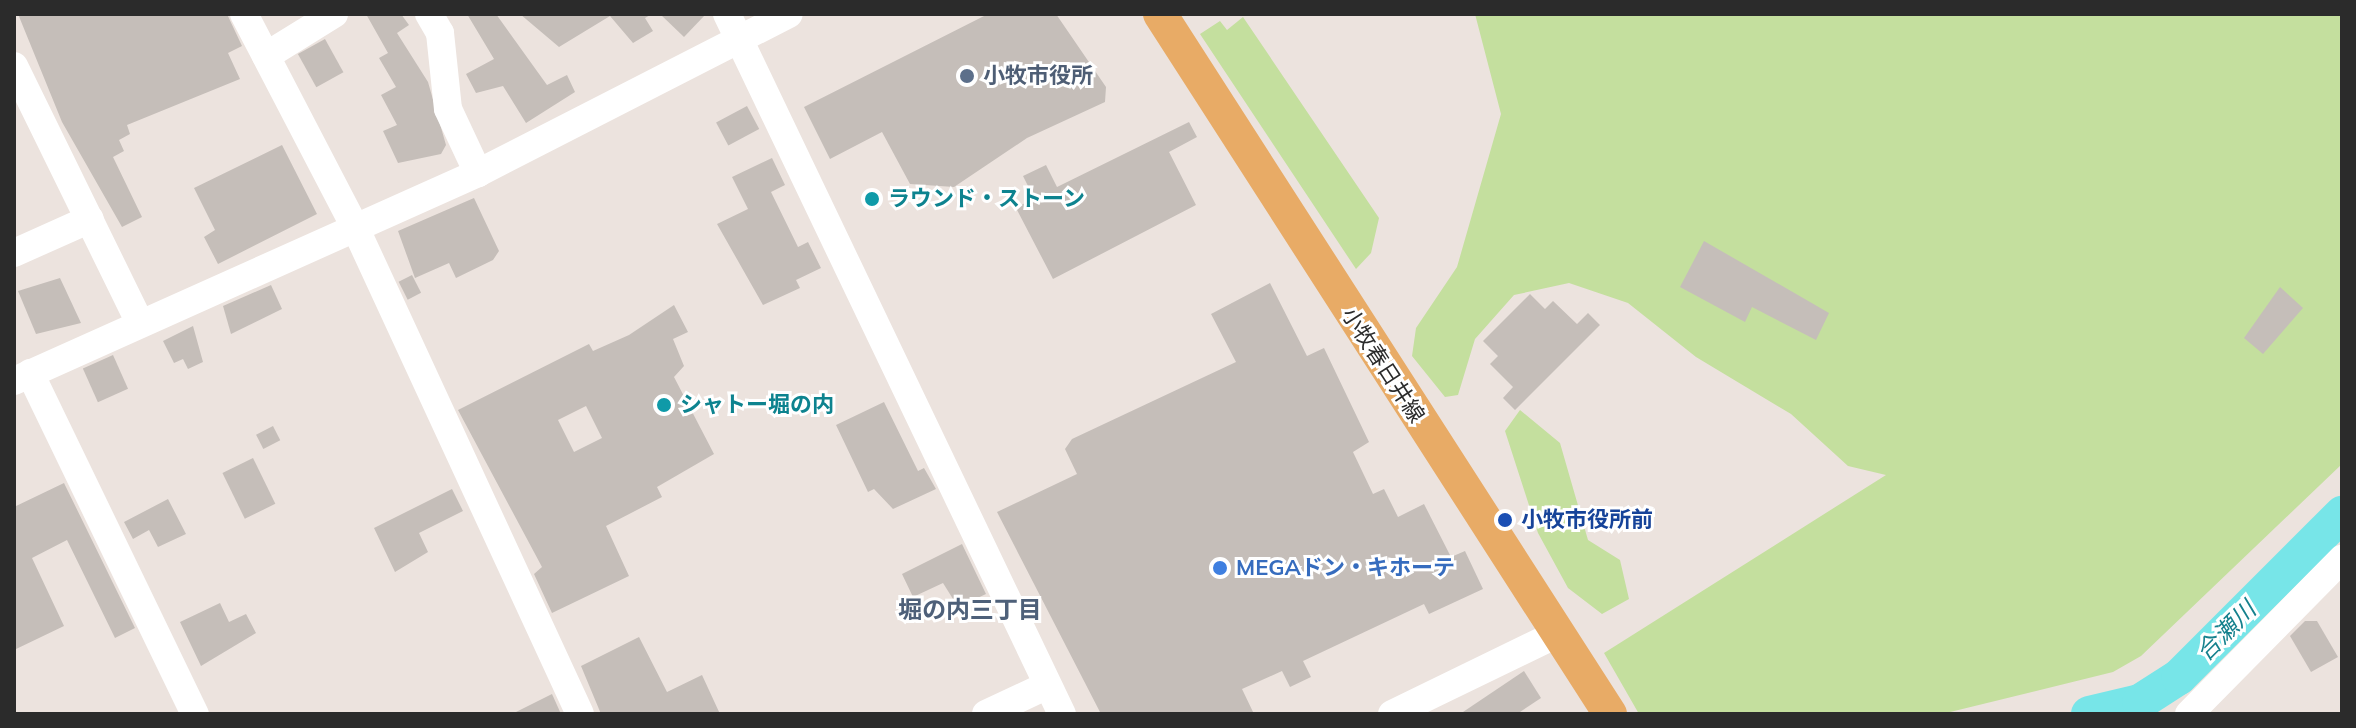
<!DOCTYPE html>
<html>
<head>
<meta charset="utf-8">
<style>
  body { margin:0 }
  #map { position:relative; width:2356px; height:728px; overflow:hidden; background:#ece3de; font-family:Mulish,"Noto Sans JP",sans-serif }
  div>[style] { position:absolute }
  [style*='--x'] { left:calc(var(--x)*1px); top:calc(var(--y)*1px); width:calc(var(--w)*1px); rotate:calc(var(--a)*1deg) }
  .green>* { inset:0; background:#c4df9e }
  .river>* { height:36px; margin:-18px; padding:0 18px; transform-origin:18px; border-radius:18px; background:#77e5e8 }
  .building>* { inset:0; background:#c5beb9; transform-origin:0 0 }
  .minor>* { height:28px; margin:-14px; padding:0 14px; transform-origin:14px; border-radius:14px; background:#fff }
  .major>* { height:34px; margin:-17px; padding:0 17px; transform-origin:17px; border-radius:17px; background:#e8ab66 }
  .dots>* { width:22px; height:22px; translate:-50% -50%; box-sizing:border-box; border:4px solid #fff; border-radius:50% }
  span { translate:-50% -50%; white-space:nowrap; text-align:center; line-height:1.15; -webkit-text-stroke:6px #fff; paint-order:stroke }
  .service-label { font-size:22px; color:#4e5e75; font-weight:700 }
  .left { translate:0 -50%; text-align:left }
  .culture-label { font-size:22px; color:#0d838f; font-weight:700 }
  .street-label { font-size:22px; color:#2b2b2b }
  .transit-label { font-size:22px; color:#164399; font-weight:700 }
  .shop-label { font-size:22px; color:#366cbe; font-weight:700 }
  .neighbourhood-label { font-size:24px; color:#4e6079; font-weight:700 }
  .water-label { font-size:24px; color:#15818d; font-style:italic }
  .frame { position:absolute; inset:0; border:16px solid #2b2b2b; pointer-events:none }
</style>
</head>
<body>
<div id="map">
  <div class="green">
    <i style="clip-path:polygon(1475px 14px,2342px 14px,2342px 464px,2141px 656px,2113px 672px,1942px 714px,1639px 714px,1604px 653px,1886px 475px,1848px 466px,1791px 414px,1696px 357px,1628px 303px,1569px 283px,1514px 295px,1475px 339px,1458px 395px,1445px 397px,1412px 356px,1416px 328px,1457px 267px,1501px 114px)"></i>
    <i style="clip-path:polygon(1243px 17px,1379px 218px,1371px 253px,1356px 269px,1200px 34px,1220px 21px,1227px 30px)"></i>
    <i style="clip-path:polygon(1520px 410px,1560px 443px,1588px 540px,1620px 560px,1629px 599px,1602px 614px,1568px 588px,1538px 533px,1505px 431px)"></i>
  </div>
  <div class="river">
    <i style="--x:2089;--y:714;--w:52;--a:-13.2"></i>
    <i style="--x:2140;--y:702;--w:46;--a:-32.7"></i>
    <i style="--x:2179;--y:677;--w:231;--a:-45"></i>
  </div>
  <div class="building">
    <i style="clip-path:polygon(18px 14px,227px 14px,242px 46px,228px 53px,240px 79px,127px 125px,130px 134px,119px 140px,124px 151px,113px 157px,142px 217px,122px 227px,62px 122px)"></i>
    <i style="clip-path:polygon(366px 14px,401px 14px,409px 25px,397px 33px,428px 82px,446px 145px,441px 154px,398px 163px,383px 131px,397px 125px,381px 95px,396px 87px,379px 58px,388px 53px)"></i>
    <i style="clip-path:polygon(467px 14px,496px 14px,547px 85px,567px 75px,575px 92px,526px 123px,503px 86px,476px 93px,466px 74px,494px 59px)"></i>
    <i style="clip-path:polygon(520px 14px,652px 14px,645px 18px,653px 31px,633px 43px,610px 16px,559px 47px)"></i>
    <i style="clip-path:polygon(660px 14px,706px 14px,684px 37px)"></i>
    <i style="clip-path:polygon(988px 14px,1056px 14px,1106px 87px,1105px 102px,1027px 138px,954px 187px,910px 184px,882px 132px,830px 159px,804px 107px)"></i>
    <i style="left:325px;top:39px;width:38px;height:31px;rotate:61deg"></i>
    <i style="left:747px;top:106px;width:26px;height:35px;rotate:62deg"></i>
    <i style="clip-path:polygon(1189px 122px,1197px 137px,1169px 152px,1196px 205px,1053px 279px,1016px 208px,1034px 198px,1023px 176px,1046px 165px,1057px 187px)"></i>
    <i style="clip-path:polygon(282px 145px,317px 214px,218px 264px,204px 237px,215px 230px,194px 188px)"></i>
    <i style="clip-path:polygon(772px 158px,785px 185px,771px 192px,798px 247px,808px 242px,821px 268px,796px 280px,800px 288px,763px 305px,717px 224px,748px 209px,732px 177px)"></i>
    <i style="clip-path:polygon(474px 198px,499px 251px,493px 260px,456px 278px,449px 263px,415px 278px,398px 231px)"></i>
    <i style="clip-path:polygon(1704px 241px,1829px 313px,1816px 340px,1752px 307px,1745px 322px,1680px 287px)"></i>
    <i style="left:412px;top:275px;width:20px;height:15px;rotate:63deg"></i>
    <i style="clip-path:polygon(60px 278px,81px 323px,36px 334px,18px 291px)"></i>
    <i style="clip-path:polygon(1270px 283px,1307px 356px,1324px 348px,1369px 442px,1353px 452px,1373px 494px,1384px 489px,1398px 517px,1424px 504px,1451px 557px,1465px 551px,1483px 589px,1429px 614px,1424px 604px,1303px 661px,1311px 677px,1290px 687px,1282px 671px,1242px 689px,1254px 714px,1101px 714px,997px 512px,1077px 474px,1065px 449px,1072px 439px,1236px 362px,1211px 314px)"></i>
    <i style="clip-path:polygon(271px 285px,282px 309px,231px 334px,223px 306px)"></i>
    <i style="clip-path:polygon(2280px 287px,2303px 308px,2263px 354px,2244px 338px)"></i>
    <i style="clip-path:polygon(1530px 294px,1545px 309px,1553px 301px,1577px 324px,1588px 313px,1600px 325px,1515px 410px,1503px 398px,1513px 387px,1490px 364px,1498px 356px,1483px 341px)"></i>
    <i style="clip-path:polygon(evenodd,674px 305px,688px 332px,673px 339px,684px 366px,674px 377px,714px 454px,657px 487px,662px 497px,606px 526px,629px 576px,552px 613px,534px 574px,542px 567px,458px 410px,589px 344px,593px 351px,629px 335px,674px 305px,586px 406px,602px 438px,574px 452px,558px 420px,586px 406px)"></i>
    <i style="clip-path:polygon(193px 326px,203px 362px,188px 369px,183px 359px,174px 363px,163px 341px)"></i>
    <i style="left:113px;top:355px;width:37px;height:33px;rotate:66deg"></i>
    <i style="clip-path:polygon(884px 402px,918px 471px,924px 468px,936px 489px,893px 509px,874px 489px,868px 492px,836px 425px)"></i>
    <i style="left:273px;top:426px;width:16px;height:19px;rotate:63deg"></i>
    <i style="left:253px;top:458px;width:51px;height:34px;rotate:64deg"></i>
    <i style="clip-path:polygon(64px 483px,135px 628px,115px 638px,67px 540px,32px 558px,64px 626px,14px 650px,14px 507px)"></i>
    <i style="clip-path:polygon(452px 489px,463px 511px,419px 533px,428px 552px,395px 572px,374px 528px)"></i>
    <i style="clip-path:polygon(168px 499px,186px 534px,158px 547px,149px 530px,133px 539px,124px 522px)"></i>
    <i style="clip-path:polygon(962px 544px,986px 594px,958px 607px,943px 583px,913px 597px,902px 574px)"></i>
    <i style="clip-path:polygon(220px 603px,229px 622px,246px 614px,256px 633px,201px 666px,180px 622px)"></i>
    <i style="clip-path:polygon(2305px 621px,2317px 621px,2338px 657px,2311px 672px,2290px 636px)"></i>
    <i style="clip-path:polygon(639px 637px,667px 692px,702px 675px,720px 714px,601px 714px,581px 666px)"></i>
    <i style="clip-path:polygon(1524px 671px,1541px 698px,1517px 714px,1460px 714px)"></i>
    <i style="clip-path:polygon(552px 694px,561px 714px,512px 714px)"></i>
  </div>
  <div class="minor">
    <i style="--x:244;--y:14;--w:240;--a:62.5"></i>
    <i style="--x:355;--y:227;--w:536;--a:65.2"></i>
    <i style="--x:429;--y:14;--w:22;--a:60"></i>
    <i style="--x:440;--y:33;--w:76;--a:84"></i>
    <i style="--x:448;--y:109;--w:71;--a:64.9"></i>
    <i style="--x:727;--y:14;--w:776;--a:64.43"></i>
    <i style="--x:266;--y:56;--w:80;--a:-31.7"></i>
    <i style="--x:14;--y:66;--w:286;--a:63.9"></i>
    <i style="--x:14;--y:253;--w:83;--a:-24.1"></i>
    <i style="--x:30;--y:373;--w:379;--a:64.2"></i>
    <i style="--x:14;--y:381;--w:508;--a:-24.15"></i>
    <i style="--x:478;--y:173;--w:349;--a:-27.1"></i>
    <i style="--x:986;--y:714;--w:68;--a:-25.1"></i>
    <i style="--x:1392;--y:714;--w:183;--a:-25.9"></i>
    <i style="--x:2189;--y:714;--w:218;--a:-45.4"></i>
  </div>
  <div class="major">
    <i style="--x:1160;--y:14;--w:832;--a:57.26"></i>
  </div>
  <div class="dots">
    <i style="left:967px;top:76px;background:#5c6f8a"></i>
    <i style="left:872px;top:199px;background:#0f9aa8"></i>
    <i style="left:664px;top:405px;background:#0f9aa8"></i>
    <i style="left:1505px;top:520px;background:#1a4fb4"></i>
    <i style="left:1220px;top:568px;background:#3f7fe0"></i>
  </div>
  <div class="service-label">
    <span class="left" style="left:983px;top:76px">小牧市役所</span>
  </div>
  <div class="culture-label">
    <span class="left" style="left:888px;top:199px">ラウンド・ストーン</span>
    <span class="left" style="left:680px;top:405px">シャトー堀の内</span>
  </div>
  <div class="street-label">
    <span style="left:1383px;top:365px;rotate:57deg">小牧春日井線</span>
  </div>
  <div class="transit-label">
    <span class="left" style="left:1521px;top:520px">小牧市役所前</span>
  </div>
  <div class="shop-label">
    <span class="left" style="left:1236px;top:568px">MEGAドン・キホーテ</span>
  </div>
  <div class="neighbourhood-label">
    <span style="left:970px;top:610px">堀の内三丁目</span>
  </div>
  <div class="water-label">
    <span style="left:2226px;top:631px;rotate:-45deg">合瀬川</span>
  </div>
  <div class="frame"></div>
</div>
</body>
</html>
